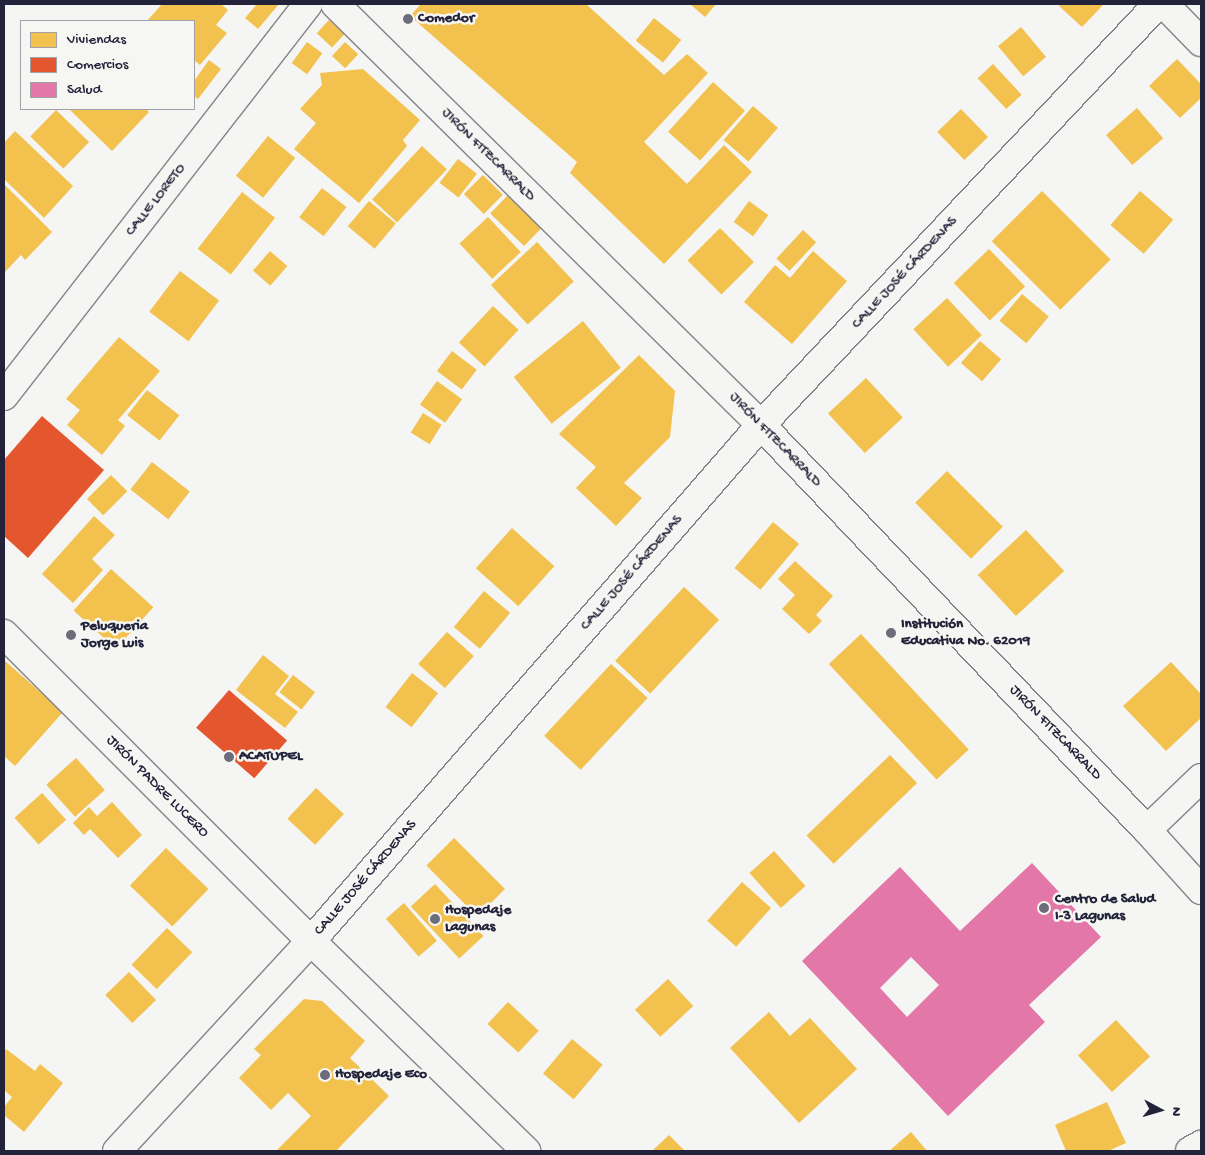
<!DOCTYPE html>
<html>
<head>
<meta charset="utf-8">
<style>
  body { margin:0 }
  #map { position:relative; width:1205px; height:1155px; overflow:hidden; background:#f5f5f3; font-family:"Gochi Hand",sans-serif }
  div>[style] { position:absolute }
  [style*='--x'] { left:calc(var(--x)*1px); top:calc(var(--y)*1px); width:calc(var(--w)*1px); rotate:calc(var(--a)*1deg) }
  .homes>* { inset:0; background:#f2c14e; transform-origin:0 0 }
  .shops>* { inset:0; background:#e4572e; transform-origin:0 0 }
  .health>* { inset:0; background:#e377a8 }
  .roads { filter:drop-shadow(1px 0 #858589) drop-shadow(-1px 0 #858589) drop-shadow(0 1px #858589) drop-shadow(0 -1px #858589) }
  .minor>* { height:28px; margin:-14px; padding:0 14px; transform-origin:14px; border-radius:14px; background:#f5f5f3 }
  .dots>* { width:14px; height:14px; translate:-50% -50%; box-sizing:border-box; border:2px solid #f6f6f2; border-radius:50% }
  span { translate:-50% -50%; white-space:nowrap; text-align:center; line-height:1.15; -webkit-text-stroke:5px #f6f6f2; paint-order:stroke }
  .poi-label { font-size:15px; color:#22223b; font-weight:700 }
  .left { translate:0 -50%; text-align:left }
  .street-label { font-size:15px; color:#22223b }
  .frame { position:absolute; inset:0; border:5px solid #22223b; pointer-events:none }
  .legend { position:absolute; left:20px; top:20px; width:175px; height:90px; box-sizing:border-box; background:#f6f6f2; border:1px solid #a1a1a9; margin:0; padding:6px 9px; list-style:none; font-size:15px; color:#22223b }
  .legend li { display:flex; align-items:center; gap:10px; height:25px }
  .legend b { width:25px; border:1px solid #a1a1a9 }
  .north { position:absolute; left:1135px; top:1085px; width:50px; height:50px; -webkit-text-stroke:4px #f6f6f2; paint-order:stroke; rotate:96deg; font-size:14px; font-weight:700; line-height:20px; text-align:center; color:#22223b }
  .north::after { content:''; display:block; margin:auto; width:18px; height:22px; background:#22223b; clip-path:polygon(50% 0,100% 100%,50% 72%,0 100%) }
</style>
</head>
<body>
<div id="map">
  <div class="homes">
    <i style="clip-path:polygon(162px 4px,221px 4px,228px 10px,216px 25px,227px 33px,200px 65px,194px 60px,194px 21px,147px 21px)"></i>
    <i style="clip-path:polygon(257px 4px,279px 4px,258px 29px,245px 18px)"></i>
    <i style="clip-path:polygon(421px 4px,586px 4px,664px 75px,687px 54px,708px 73px,644px 142px,687px 184px,724px 145px,752px 172px,664px 264px,570px 173px,577px 162px,410px 16px)"></i>
    <i style="clip-path:polygon(690px 4px,716px 4px,705px 17px)"></i>
    <i style="clip-path:polygon(1061px 4px,1104px 4px,1082px 27px,1059px 6px)"></i>
    <i style="left:654px;top:18px;width:35px;height:29px;rotate:39deg"></i>
    <i style="left:329px;top:20px;width:21px;height:18px;rotate:43deg"></i>
    <i style="left:1021px;top:27px;width:39px;height:30px;rotate:50deg"></i>
    <i style="left:307px;top:42px;width:19px;height:26px;rotate:36deg"></i>
    <i style="left:345px;top:42px;width:18px;height:19px;rotate:43deg"></i>
    <i style="clip-path:polygon(1177px 59px,1201px 84px,1201px 98px,1180px 118px,1149px 86px)"></i>
    <i style="clip-path:polygon(209px 60px,221px 69px,198px 99px,194px 96px,194px 81px)"></i>
    <i style="left:993px;top:64px;width:42px;height:21px;rotate:47deg"></i>
    <i style="clip-path:polygon(363px 69px,420px 120px,403px 140px,407px 146px,359px 203px,294px 149px,316px 123px,300px 109px,322px 85px,320px 73px)"></i>
    <i style="left:713px;top:82px;width:43px;height:67px;rotate:42deg"></i>
    <i style="left:753px;top:106px;width:33px;height:45px;rotate:41deg"></i>
    <i style="left:1137px;top:108px;width:40px;height:41px;rotate:49deg"></i>
    <i style="clip-path:polygon(69px 109px,146px 109px,149px 112px,112px 151px)"></i>
    <i style="left:961px;top:109px;width:39px;height:33px;rotate:46deg"></i>
    <i style="left:56px;top:110px;width:46px;height:37px;rotate:44deg"></i>
    <i style="clip-path:polygon(15px 131px,73px 186px,44px 218px,4px 179px,4px 143px)"></i>
    <i style="left:268px;top:136px;width:35px;height:51px;rotate:39deg"></i>
    <i style="left:422px;top:146px;width:34px;height:73px;rotate:43deg"></i>
    <i style="left:458px;top:159px;width:24px;height:30px;rotate:38deg"></i>
    <i style="left:483px;top:175px;width:28px;height:27px;rotate:45deg"></i>
    <i style="clip-path:polygon(4px 184px,52px 232px,25px 260px,21px 255px,4px 273px)"></i>
    <i style="left:322px;top:188px;width:31px;height:37px;rotate:38deg"></i>
    <i style="left:1042px;top:191px;width:97px;height:71px;rotate:45deg"></i>
    <i style="left:1140px;top:191px;width:44px;height:45px;rotate:41deg"></i>
    <i style="left:242px;top:192px;width:42px;height:72px;rotate:38deg"></i>
    <i style="left:509px;top:194px;width:47px;height:27px;rotate:44deg"></i>
    <i style="left:369px;top:201px;width:35px;height:33px;rotate:40deg"></i>
    <i style="left:749px;top:201px;width:24px;height:26px;rotate:36deg"></i>
    <i style="left:488px;top:217px;width:48px;height:39px;rotate:47deg"></i>
    <i style="left:720px;top:228px;width:48px;height:46px;rotate:45deg"></i>
    <i style="left:803px;top:230px;width:18px;height:39px;rotate:43deg"></i>
    <i style="left:537px;top:242px;width:54px;height:63px;rotate:47deg"></i>
    <i style="left:989px;top:249px;width:52px;height:49px;rotate:46deg"></i>
    <i style="left:270px;top:251px;width:23px;height:26px;rotate:41deg"></i>
    <i style="clip-path:polygon(813px 251px,847px 281px,792px 344px,744px 302px,775px 265px,790px 278px)"></i>
    <i style="left:180px;top:271px;width:49px;height:51px;rotate:37deg"></i>
    <i style="left:1022px;top:294px;width:35px;height:35px;rotate:40deg"></i>
    <i style="left:947px;top:298px;width:51px;height:46px;rotate:47deg"></i>
    <i style="left:493px;top:306px;width:35px;height:50px;rotate:43deg"></i>
    <i style="left:583px;top:321px;width:60px;height:89px;rotate:51deg"></i>
    <i style="clip-path:polygon(119px 337px,160px 371px,118px 420px,125px 426px,102px 455px,67px 425px,80px 410px,66px 399px)"></i>
    <i style="left:980px;top:341px;width:28px;height:29px;rotate:41deg"></i>
    <i style="left:452px;top:351px;width:31px;height:25px;rotate:37deg"></i>
    <i style="clip-path:polygon(639px 355px,675px 391px,670px 437px,624px 483px,642px 498px,616px 526px,576px 488px,596px 467px,559px 434px)"></i>
    <i style="left:866px;top:378px;width:54px;height:52px;rotate:47deg"></i>
    <i style="left:437px;top:381px;width:31px;height:29px;rotate:36deg"></i>
    <i style="left:147px;top:390px;width:41px;height:32px;rotate:38deg"></i>
    <i style="left:423px;top:413px;width:22px;height:23px;rotate:32deg"></i>
    <i style="left:152px;top:462px;width:48px;height:35px;rotate:38deg"></i>
    <i style="left:947px;top:471px;width:79px;height:45px;rotate:45deg"></i>
    <i style="left:111px;top:475px;width:23px;height:34px;rotate:45deg"></i>
    <i style="clip-path:polygon(94px 516px,115px 535px,92px 559px,103px 570px,73px 603px,42px 574px)"></i>
    <i style="left:773px;top:522px;width:34px;height:60px;rotate:40deg"></i>
    <i style="left:512px;top:528px;width:57px;height:54px;rotate:42deg"></i>
    <i style="left:1026px;top:530px;width:56px;height:66px;rotate:47deg"></i>
    <i style="clip-path:polygon(795px 561px,833px 596px,816px 615px,822px 621px,809px 634px,782px 609px,795px 595px,778px 579px)"></i>
    <i style="left:111px;top:569px;width:57px;height:56px;rotate:42deg"></i>
    <i style="left:684px;top:587px;width:48px;height:101px;rotate:43deg"></i>
    <i style="left:484px;top:591px;width:34px;height:47px;rotate:40deg"></i>
    <i style="left:447px;top:632px;width:36px;height:43px;rotate:42deg"></i>
    <i style="left:861px;top:634px;width:158px;height:44px;rotate:47deg"></i>
    <i style="clip-path:polygon(263px 655px,289px 676px,275px 694px,298px 712px,285px 728px,236px 690px)"></i>
    <i style="clip-path:polygon(4px 660px,63px 712px,15px 766px,4px 756px)"></i>
    <i style="clip-path:polygon(1171px 662px,1201px 694px,1201px 718px,1166px 751px,1123px 706px)"></i>
    <i style="left:611px;top:664px;width:50px;height:98px;rotate:43deg"></i>
    <i style="left:412px;top:673px;width:33px;height:43px;rotate:38deg"></i>
    <i style="left:293px;top:675px;width:28px;height:22px;rotate:38deg"></i>
    <i style="left:890px;top:755px;width:39px;height:116px;rotate:46deg"></i>
    <i style="left:76px;top:758px;width:43px;height:40px;rotate:48deg"></i>
    <i style="left:316px;top:788px;width:38px;height:42px;rotate:43deg"></i>
    <i style="left:42px;top:793px;width:36px;height:37px;rotate:48deg"></i>
    <i style="clip-path:polygon(112px 802px,142px 835px,118px 858px,90px 829px,84px 835px,73px 823px,89px 807px,97px 816px)"></i>
    <i style="left:454px;top:838px;width:72px;height:39px;rotate:45deg"></i>
    <i style="left:166px;top:848px;width:59px;height:52px;rotate:44deg"></i>
    <i style="left:774px;top:851px;width:47px;height:33px;rotate:48deg"></i>
    <i style="left:742px;top:882px;width:39px;height:52px;rotate:42deg"></i>
    <i style="left:435px;top:884px;width:71px;height:33px;rotate:47deg"></i>
    <i style="left:404px;top:903px;width:50px;height:24px;rotate:49deg"></i>
    <i style="left:167px;top:928px;width:35px;height:51px;rotate:44deg"></i>
    <i style="left:129px;top:972px;width:39px;height:33px;rotate:46deg"></i>
    <i style="left:668px;top:979px;width:37px;height:45px;rotate:47deg"></i>
    <i style="clip-path:polygon(304px 999px,322px 1001px,365px 1041px,350px 1058px,389px 1096px,336px 1151px,276px 1151px,311px 1116px,288px 1093px,271px 1110px,239px 1078px,261px 1055px,254px 1049px)"></i>
    <i style="left:508px;top:1002px;width:42px;height:30px;rotate:43deg"></i>
    <i style="clip-path:polygon(769px 1012px,790px 1036px,810px 1018px,857px 1069px,799px 1123px,730px 1048px)"></i>
    <i style="left:1116px;top:1020px;width:50px;height:52px;rotate:47deg"></i>
    <i style="left:572px;top:1039px;width:40px;height:45px;rotate:40deg"></i>
    <i style="clip-path:polygon(6px 1049px,35px 1071px,40px 1064px,63px 1083px,24px 1132px,4px 1115px,4px 1107px,12px 1097px,4px 1090px,4px 1052px)"></i>
    <i style="clip-path:polygon(1107px 1102px,1126px 1143px,1108px 1151px,1066px 1151px,1055px 1125px)"></i>
    <i style="clip-path:polygon(911px 1132px,927px 1151px,889px 1151px)"></i>
    <i style="clip-path:polygon(669px 1135px,685px 1151px,652px 1151px)"></i>
  </div>
  <div class="shops">
    <i style="clip-path:polygon(42px 416px,104px 470px,28px 558px,4px 536px,4px 460px)"></i>
    <i style="left:229px;top:690px;width:77px;height:50px;rotate:41deg"></i>
  </div>
  <div class="health">
    <i style="clip-path:polygon(evenodd,1032px 863px,1101px 937px,1029px 1005px,1045px 1022px,948px 1116px,802px 961px,900px 867px,960px 931px,1032px 863px,911px 957px,939px 985px,907px 1017px,880px 988px,911px 957px)"></i>
  </div>
  <div class="roads">
    <div class="minor">
      <i style="--x:335;--y:4;--w:599;--a:44.66"></i>
      <i style="--x:761;--y:425;--w:559;--a:46.38"></i>
      <i style="--x:1147;--y:830;--w:81;--a:48"></i>
      <i style="--x:1164;--y:4;--w:53;--a:45.8"></i>
      <i style="--x:4;--y:396;--w:496;--a:-52.2"></i>
      <i style="--x:4;--y:634;--w:434;--a:45"></i>
      <i style="--x:311;--y:941;--w:301;--a:44.3"></i>
      <i style="--x:1147;--y:830;--w:75;--a:-43.9"></i>
      <i style="--x:117;--y:1151;--w:286;--a:-47.3"></i>
      <i style="--x:311;--y:941;--w:685;--a:-48.91"></i>
      <i style="--x:761;--y:425;--w:579;--a:-46.68"></i>
      <i style="--x:1190;--y:1151;--w:13;--a:-29"></i>
    </div>
  </div>
  <div class="dots">
    <i style="left:408px;top:19px;background:#6c6c7b"></i>
    <i style="left:891px;top:633px;background:#6c6c7b"></i>
    <i style="left:71px;top:635px;background:#6c6c7b"></i>
    <i style="left:229px;top:757px;background:#6c6c7b"></i>
    <i style="left:1044px;top:908px;background:#6c6c7b"></i>
    <i style="left:435px;top:919px;background:#6c6c7b"></i>
    <i style="left:325px;top:1075px;background:#6c6c7b"></i>
  </div>
  <div class="poi-label">
    <span class="left" style="left:418px;top:19px">Comedor</span>
    <span class="left" style="left:901px;top:633px">Institución<br>Educativa No. 62019</span>
    <span class="left" style="left:81px;top:635px">Peluqueria<br>Jorge Luis</span>
    <span class="left" style="left:239px;top:757px">ACATUPEL</span>
    <span class="left" style="left:1055px;top:908px">Centro de Salud<br>I-3 Lagunas</span>
    <span class="left" style="left:445px;top:919px">Hospedaje<br>Lagunas</span>
    <span class="left" style="left:335px;top:1075px">Hospedaje Eco</span>
  </div>
  <div class="street-label">
    <span style="left:488px;top:155px;rotate:45deg">JIRÓN FITZCARRALD</span>
    <span style="left:156px;top:200px;rotate:-52deg">CALLE LORETO</span>
    <span style="left:905px;top:273px;rotate:-47deg">CALLE JOSÉ CÁRDENAS</span>
    <span style="left:775px;top:440px;rotate:46deg">JIRÓN FITZCARRALD</span>
    <span style="left:632px;top:573px;rotate:-49deg">CALLE JOSÉ CÁRDENAS</span>
    <span style="left:1055px;top:733px;rotate:46deg">JIRÓN FITZCARRALD</span>
    <span style="left:157px;top:787px;rotate:45deg">JIRÓN PADRE LUCERO</span>
    <span style="left:366px;top:878px;rotate:-49deg">CALLE JOSÉ CÁRDENAS</span>
  </div>
  <div class="frame"></div>
  <ul class="legend">
  <li><b style="height:14px;background:#f2c14e"></b>Viviendas</li>
  <li><b style="height:14px;background:#e4572e"></b>Comercios</li>
  <li><b style="height:14px;background:#e377a8"></b>Salud</li>
  </ul>
  <div class="north">N</div>
</div>
</body>
</html>
